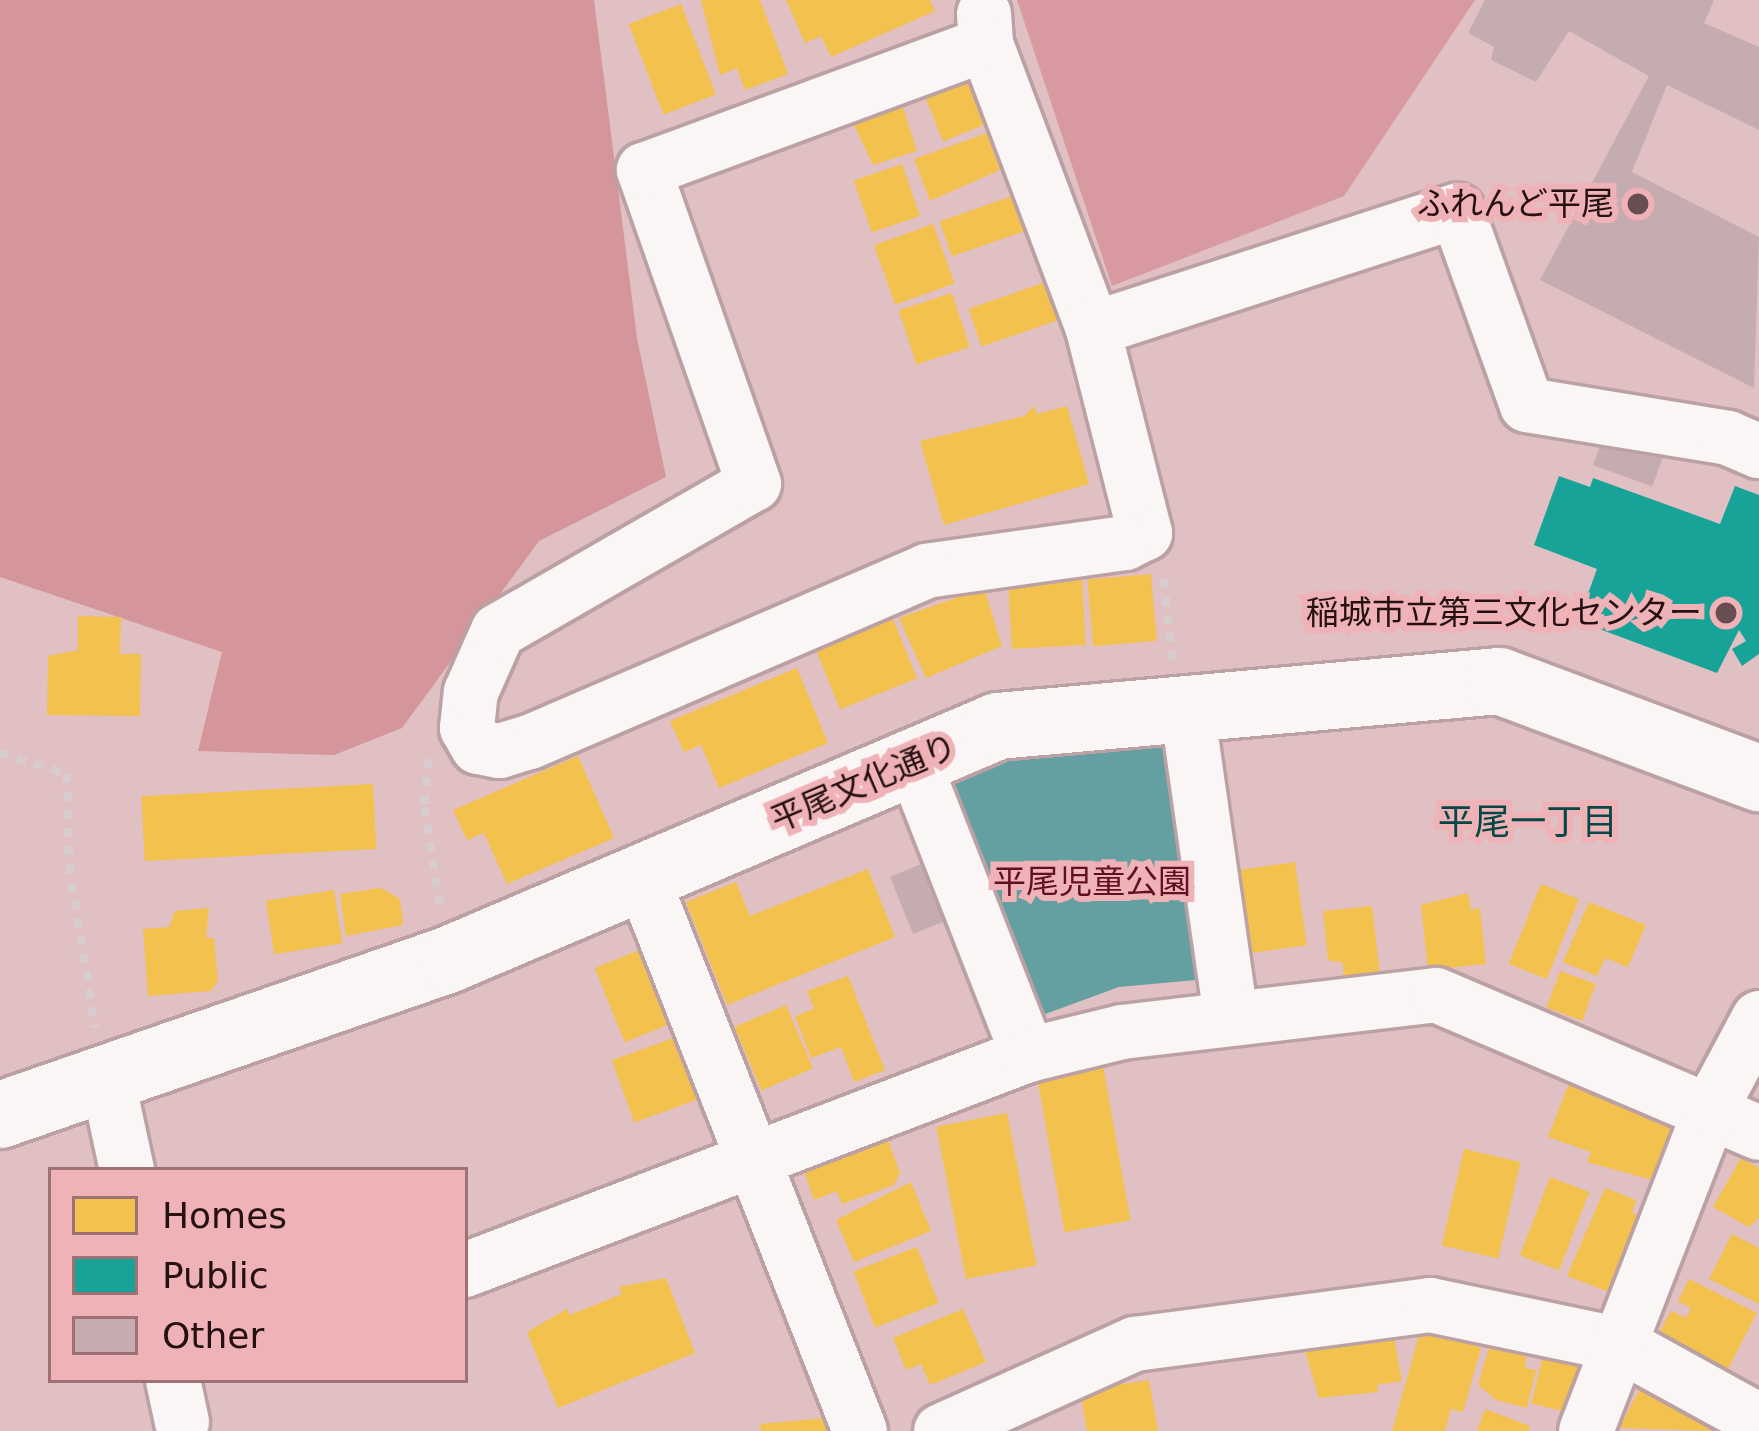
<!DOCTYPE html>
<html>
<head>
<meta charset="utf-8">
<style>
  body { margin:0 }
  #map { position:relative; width:1759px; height:1431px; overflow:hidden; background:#e1c0c3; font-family:"DejaVu Sans","Noto Sans JP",sans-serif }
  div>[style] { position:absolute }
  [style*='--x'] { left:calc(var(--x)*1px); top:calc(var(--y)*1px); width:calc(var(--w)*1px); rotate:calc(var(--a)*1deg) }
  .green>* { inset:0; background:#d999a0 }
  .forest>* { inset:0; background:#d4959b }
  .water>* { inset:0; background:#64a0a1 }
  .homes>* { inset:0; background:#f2c14e; transform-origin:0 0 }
  .public>* { inset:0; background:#17a398 }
  .building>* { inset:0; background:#c5acb1; transform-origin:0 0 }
  .path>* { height:8px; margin-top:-4px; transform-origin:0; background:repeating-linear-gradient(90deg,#d8cdce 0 9px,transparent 0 18px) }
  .roads { filter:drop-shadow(3px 0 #bba1a4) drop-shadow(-3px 0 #bba1a4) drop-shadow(0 3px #bba1a4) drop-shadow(0 -3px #bba1a4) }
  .street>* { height:54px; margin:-27px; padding:0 27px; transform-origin:27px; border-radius:27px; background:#faf6f6 }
  .secondary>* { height:66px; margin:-33px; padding:0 33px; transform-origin:33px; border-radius:33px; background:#faf6f6 }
  .dots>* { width:33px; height:33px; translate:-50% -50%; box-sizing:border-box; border:6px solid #efb2b7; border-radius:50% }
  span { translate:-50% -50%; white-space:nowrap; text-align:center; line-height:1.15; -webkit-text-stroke:12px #efb2b7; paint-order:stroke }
  .poi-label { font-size:33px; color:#251012 }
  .right { translate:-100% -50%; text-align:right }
  .street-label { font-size:33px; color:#251012 }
  .park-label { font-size:33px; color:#610f22 }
  .neighbourhood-label { font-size:36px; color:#034646 }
  .legend { position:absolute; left:48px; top:1167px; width:420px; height:216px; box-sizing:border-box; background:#efb2b7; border:3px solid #9e7175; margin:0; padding:15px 21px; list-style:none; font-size:36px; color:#251012 }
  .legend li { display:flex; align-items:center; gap:24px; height:60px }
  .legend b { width:60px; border:3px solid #9e7175 }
</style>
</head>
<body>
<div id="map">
  <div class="green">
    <i style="clip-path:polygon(1017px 0,1475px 0,1344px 196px,1112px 286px)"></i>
  </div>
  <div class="forest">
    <i style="clip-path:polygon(0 0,594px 0,637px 338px,666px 477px,539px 541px,402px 728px,334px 755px,198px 751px,222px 652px,0 577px)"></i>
  </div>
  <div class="water">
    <i style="clip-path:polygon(1172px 732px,1207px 979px,1119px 987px,1037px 1017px,939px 774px,975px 760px)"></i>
  </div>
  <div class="homes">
    <i style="clip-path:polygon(701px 0,760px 0,788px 74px,745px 90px,737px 68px,720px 75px)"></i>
    <i style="clip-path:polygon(786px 0,930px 0,935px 11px,831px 57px,821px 36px,805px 43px)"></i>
    <i style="left:681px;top:4px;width:97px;height:56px;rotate:69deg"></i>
    <i style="left:977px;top:76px;width:48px;height:56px;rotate:68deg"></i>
    <i style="clip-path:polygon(899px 95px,917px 151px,873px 165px,847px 111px)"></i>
    <i style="clip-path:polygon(987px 133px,1000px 170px,930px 201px,914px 159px)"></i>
    <i style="left:902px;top:164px;width:55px;height:51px;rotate:71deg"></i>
    <i style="left:1019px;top:194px;width:37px;height:84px;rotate:71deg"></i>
    <i style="left:933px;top:224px;width:63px;height:63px;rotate:70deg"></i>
    <i style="left:1046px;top:282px;width:40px;height:82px;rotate:71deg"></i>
    <i style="left:952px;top:293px;width:57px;height:56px;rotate:72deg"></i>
    <i style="clip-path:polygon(1034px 406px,1037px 414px,1067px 406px,1089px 484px,944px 525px,920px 441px,1024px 416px)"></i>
    <i style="left:1151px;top:574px;width:67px;height:64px;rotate:85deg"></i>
    <i style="left:1082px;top:576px;width:69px;height:74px;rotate:87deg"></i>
    <i style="clip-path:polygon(984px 588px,1002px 646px,926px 678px,899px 618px)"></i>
    <i style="clip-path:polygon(78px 616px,121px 617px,120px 654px,141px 654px,140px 716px,47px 715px,48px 656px,78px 650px)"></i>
    <i style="left:893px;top:619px;width:64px;height:83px;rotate:68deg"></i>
    <i style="clip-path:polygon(797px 668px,828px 743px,719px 788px,701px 745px,684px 752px,670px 721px)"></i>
    <i style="clip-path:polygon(578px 756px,614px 838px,507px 884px,484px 833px,467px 840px,453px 810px)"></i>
    <i style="left:373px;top:784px;width:65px;height:232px;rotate:87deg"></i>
    <i style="left:1295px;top:862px;width:84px;height:58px;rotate:82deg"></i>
    <i style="clip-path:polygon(868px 869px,895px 937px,727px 1005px,686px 902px,736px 882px,750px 916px)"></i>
    <i style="left:1541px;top:884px;width:41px;height:86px;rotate:22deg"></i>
    <i style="clip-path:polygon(381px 888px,400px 899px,403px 925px,346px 936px,340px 894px)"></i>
    <i style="left:334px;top:890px;width:54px;height:69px;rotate:81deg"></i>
    <i style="clip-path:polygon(1468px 893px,1471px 910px,1480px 908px,1486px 964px,1428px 970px,1421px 905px)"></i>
    <i style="clip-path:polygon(1589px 902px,1646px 925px,1628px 967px,1605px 958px,1597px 976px,1563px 962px)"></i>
    <i style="clip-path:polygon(1372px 906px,1380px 975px,1344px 979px,1343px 963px,1328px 960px,1323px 911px)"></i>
    <i style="clip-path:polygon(209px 908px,206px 938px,214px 938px,218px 981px,211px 991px,148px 996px,143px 929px,169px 927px,175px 911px)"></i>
    <i style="left:642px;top:949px;width:80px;height:51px;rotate:68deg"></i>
    <i style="left:1560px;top:971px;width:38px;height:39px;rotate:20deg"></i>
    <i style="clip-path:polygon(848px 976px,885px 1070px,854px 1082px,841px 1047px,811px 1058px,795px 1016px,814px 1009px,807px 991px)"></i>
    <i style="left:786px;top:1005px;width:69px;height:56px;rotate:67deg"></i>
    <i style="left:687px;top:1033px;width:66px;height:80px;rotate:70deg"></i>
    <i style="left:1103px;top:1065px;width:158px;height:67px;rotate:80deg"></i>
    <i style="clip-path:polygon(1571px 1078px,1677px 1119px,1652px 1180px,1587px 1162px,1591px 1152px,1548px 1137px)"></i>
    <i style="left:1007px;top:1113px;width:155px;height:72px;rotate:79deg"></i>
    <i style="clip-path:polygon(884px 1129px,900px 1173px,894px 1185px,842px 1204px,837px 1191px,814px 1200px,800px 1160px)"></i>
    <i style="left:1464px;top:1149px;width:58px;height:99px;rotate:13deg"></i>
    <i style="clip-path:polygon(1741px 1158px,1759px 1168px,1759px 1218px,1749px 1227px,1713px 1207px)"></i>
    <i style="left:1550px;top:1177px;width:42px;height:84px;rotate:21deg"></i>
    <i style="clip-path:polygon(911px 1182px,931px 1231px,854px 1262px,836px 1220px)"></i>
    <i style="clip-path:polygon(1605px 1188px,1636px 1200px,1632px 1213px,1642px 1217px,1614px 1294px,1567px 1276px)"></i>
    <i style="clip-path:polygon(1732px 1234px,1759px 1248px,1759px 1304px,1709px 1279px)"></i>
    <i style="left:917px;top:1247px;width:60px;height:68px;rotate:69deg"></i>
    <i style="clip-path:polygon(666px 1278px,695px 1353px,558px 1408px,527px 1332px,567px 1309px,570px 1315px,622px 1294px,619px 1287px)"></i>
    <i style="clip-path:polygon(1689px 1279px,1757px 1313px,1727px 1371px,1657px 1337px,1671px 1311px,1686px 1318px,1691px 1308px,1678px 1301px)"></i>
    <i style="clip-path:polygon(963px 1309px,986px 1362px,930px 1385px,921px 1364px,906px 1370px,893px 1338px)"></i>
    <i style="clip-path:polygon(1422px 1325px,1481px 1348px,1463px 1412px,1451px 1409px,1445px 1431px,1392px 1431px)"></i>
    <i style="clip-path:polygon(1392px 1327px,1402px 1381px,1377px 1385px,1378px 1392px,1319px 1398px,1305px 1351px)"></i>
    <i style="clip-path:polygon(1493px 1335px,1527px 1345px,1525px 1368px,1536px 1370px,1527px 1408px,1496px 1400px,1478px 1385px)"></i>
    <i style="left:1544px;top:1352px;width:41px;height:53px;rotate:14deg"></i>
    <i style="clip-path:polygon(1149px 1380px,1158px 1431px,1087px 1431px,1080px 1391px)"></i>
    <i style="clip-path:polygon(1642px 1385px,1720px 1427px,1718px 1431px,1619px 1428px)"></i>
    <i style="clip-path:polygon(1485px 1409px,1530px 1426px,1528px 1431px,1477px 1431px)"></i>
    <i style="clip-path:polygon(827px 1418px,827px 1431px,761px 1431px,760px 1424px)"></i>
  </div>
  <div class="public">
    <i style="clip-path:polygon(1559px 476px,1590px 487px,1593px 478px,1720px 524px,1735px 486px,1759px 495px,1759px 654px,1742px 666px,1732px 649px,1746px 641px,1739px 630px,1717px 673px,1578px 621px,1597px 569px,1534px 545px)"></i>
  </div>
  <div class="building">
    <i style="clip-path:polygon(1485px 0,1714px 0,1704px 23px,1759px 47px,1759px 130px,1667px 85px,1632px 172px,1759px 237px,1754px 388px,1540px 280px,1649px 76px,1569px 31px,1536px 82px,1491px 60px,1494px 47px,1468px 33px)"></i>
    <i style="left:1604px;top:435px;width:63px;height:32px;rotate:20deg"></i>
    <i style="clip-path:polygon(933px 859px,965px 913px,913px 934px,890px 877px)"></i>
  </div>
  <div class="path">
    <i style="--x:1164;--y:579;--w:81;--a:84.4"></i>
    <i style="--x:0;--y:753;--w:70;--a:17.4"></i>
    <i style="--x:67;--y:774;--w:91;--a:88.7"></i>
    <i style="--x:69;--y:865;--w:165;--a:80.9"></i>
    <i style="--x:429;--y:759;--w:48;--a:95.9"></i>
    <i style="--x:424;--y:807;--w:98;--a:80.6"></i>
  </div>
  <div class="roads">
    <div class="street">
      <i style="--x:984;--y:14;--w:30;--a:86"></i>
      <i style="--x:986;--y:44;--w:304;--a:69.4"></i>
      <i style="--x:1093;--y:329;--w:211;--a:75.7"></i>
      <i style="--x:1145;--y:533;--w:22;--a:153"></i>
      <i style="--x:1125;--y:543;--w:200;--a:172"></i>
      <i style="--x:927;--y:571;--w:433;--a:156.7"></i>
      <i style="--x:529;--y:742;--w:31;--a:163"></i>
      <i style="--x:499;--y:751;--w:21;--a:-169"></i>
      <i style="--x:478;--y:747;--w:22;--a:-120"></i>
      <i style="--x:467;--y:728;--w:36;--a:-84"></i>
      <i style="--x:471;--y:692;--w:67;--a:-66.1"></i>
      <i style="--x:498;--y:631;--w:295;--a:-29.9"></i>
      <i style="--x:754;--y:484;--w:333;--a:-109.3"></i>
      <i style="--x:644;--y:170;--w:364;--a:-20.2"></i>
      <i style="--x:1093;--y:329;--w:383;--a:-18"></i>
      <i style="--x:1457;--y:211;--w:206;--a:70.2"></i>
      <i style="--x:1527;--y:405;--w:204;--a:9.3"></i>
      <i style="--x:1728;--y:438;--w:34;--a:23"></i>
      <i style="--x:1187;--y:708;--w:312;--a:81.9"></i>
      <i style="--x:913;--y:761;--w:316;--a:68.6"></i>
      <i style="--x:642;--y:877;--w:595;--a:68.52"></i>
      <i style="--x:108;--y:1082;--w:90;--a:77.8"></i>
      <i style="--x:465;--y:1270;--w:603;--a:-20.9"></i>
      <i style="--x:1028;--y:1055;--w:97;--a:-13.7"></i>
      <i style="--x:1122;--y:1032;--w:316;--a:-6.7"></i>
      <i style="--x:1436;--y:995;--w:351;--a:23.1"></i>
      <i style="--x:173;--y:1380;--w:43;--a:77.9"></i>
      <i style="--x:941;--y:1431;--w:213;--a:-24.2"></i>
      <i style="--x:1135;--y:1344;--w:298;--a:-7.5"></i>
      <i style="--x:1430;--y:1305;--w:195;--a:11.8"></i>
      <i style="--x:1621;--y:1345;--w:158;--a:28.8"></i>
      <i style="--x:1586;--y:1431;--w:346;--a:-68.8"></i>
      <i style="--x:1711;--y:1108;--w:102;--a:-61.9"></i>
    </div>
    <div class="secondary">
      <i style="--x:0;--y:1115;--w:476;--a:-19.1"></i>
      <i style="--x:450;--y:959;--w:595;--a:-23.03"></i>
      <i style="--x:998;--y:726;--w:503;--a:-5.13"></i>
      <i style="--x:1499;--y:681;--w:278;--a:20.5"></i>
    </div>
  </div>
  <div class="dots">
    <i style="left:1638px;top:204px;background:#674e50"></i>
    <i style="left:1726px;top:613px;background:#674e50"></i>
  </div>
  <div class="poi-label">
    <span class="right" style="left:1614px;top:204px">ふれんど平尾</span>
    <span class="right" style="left:1702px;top:613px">稲城市立第三文化センター</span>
  </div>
  <div class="street-label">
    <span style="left:864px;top:783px;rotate:-23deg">平尾文化通り</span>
  </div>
  <div class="park-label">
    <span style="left:1092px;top:882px">平尾児童公園</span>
  </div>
  <div class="neighbourhood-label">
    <span style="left:1528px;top:822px">平尾一丁目</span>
  </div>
  <ul class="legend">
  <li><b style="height:33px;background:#f2c14e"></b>Homes</li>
  <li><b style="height:33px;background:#17a398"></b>Public</li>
  <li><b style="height:33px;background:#c5acb1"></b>Other</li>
  </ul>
</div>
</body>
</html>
